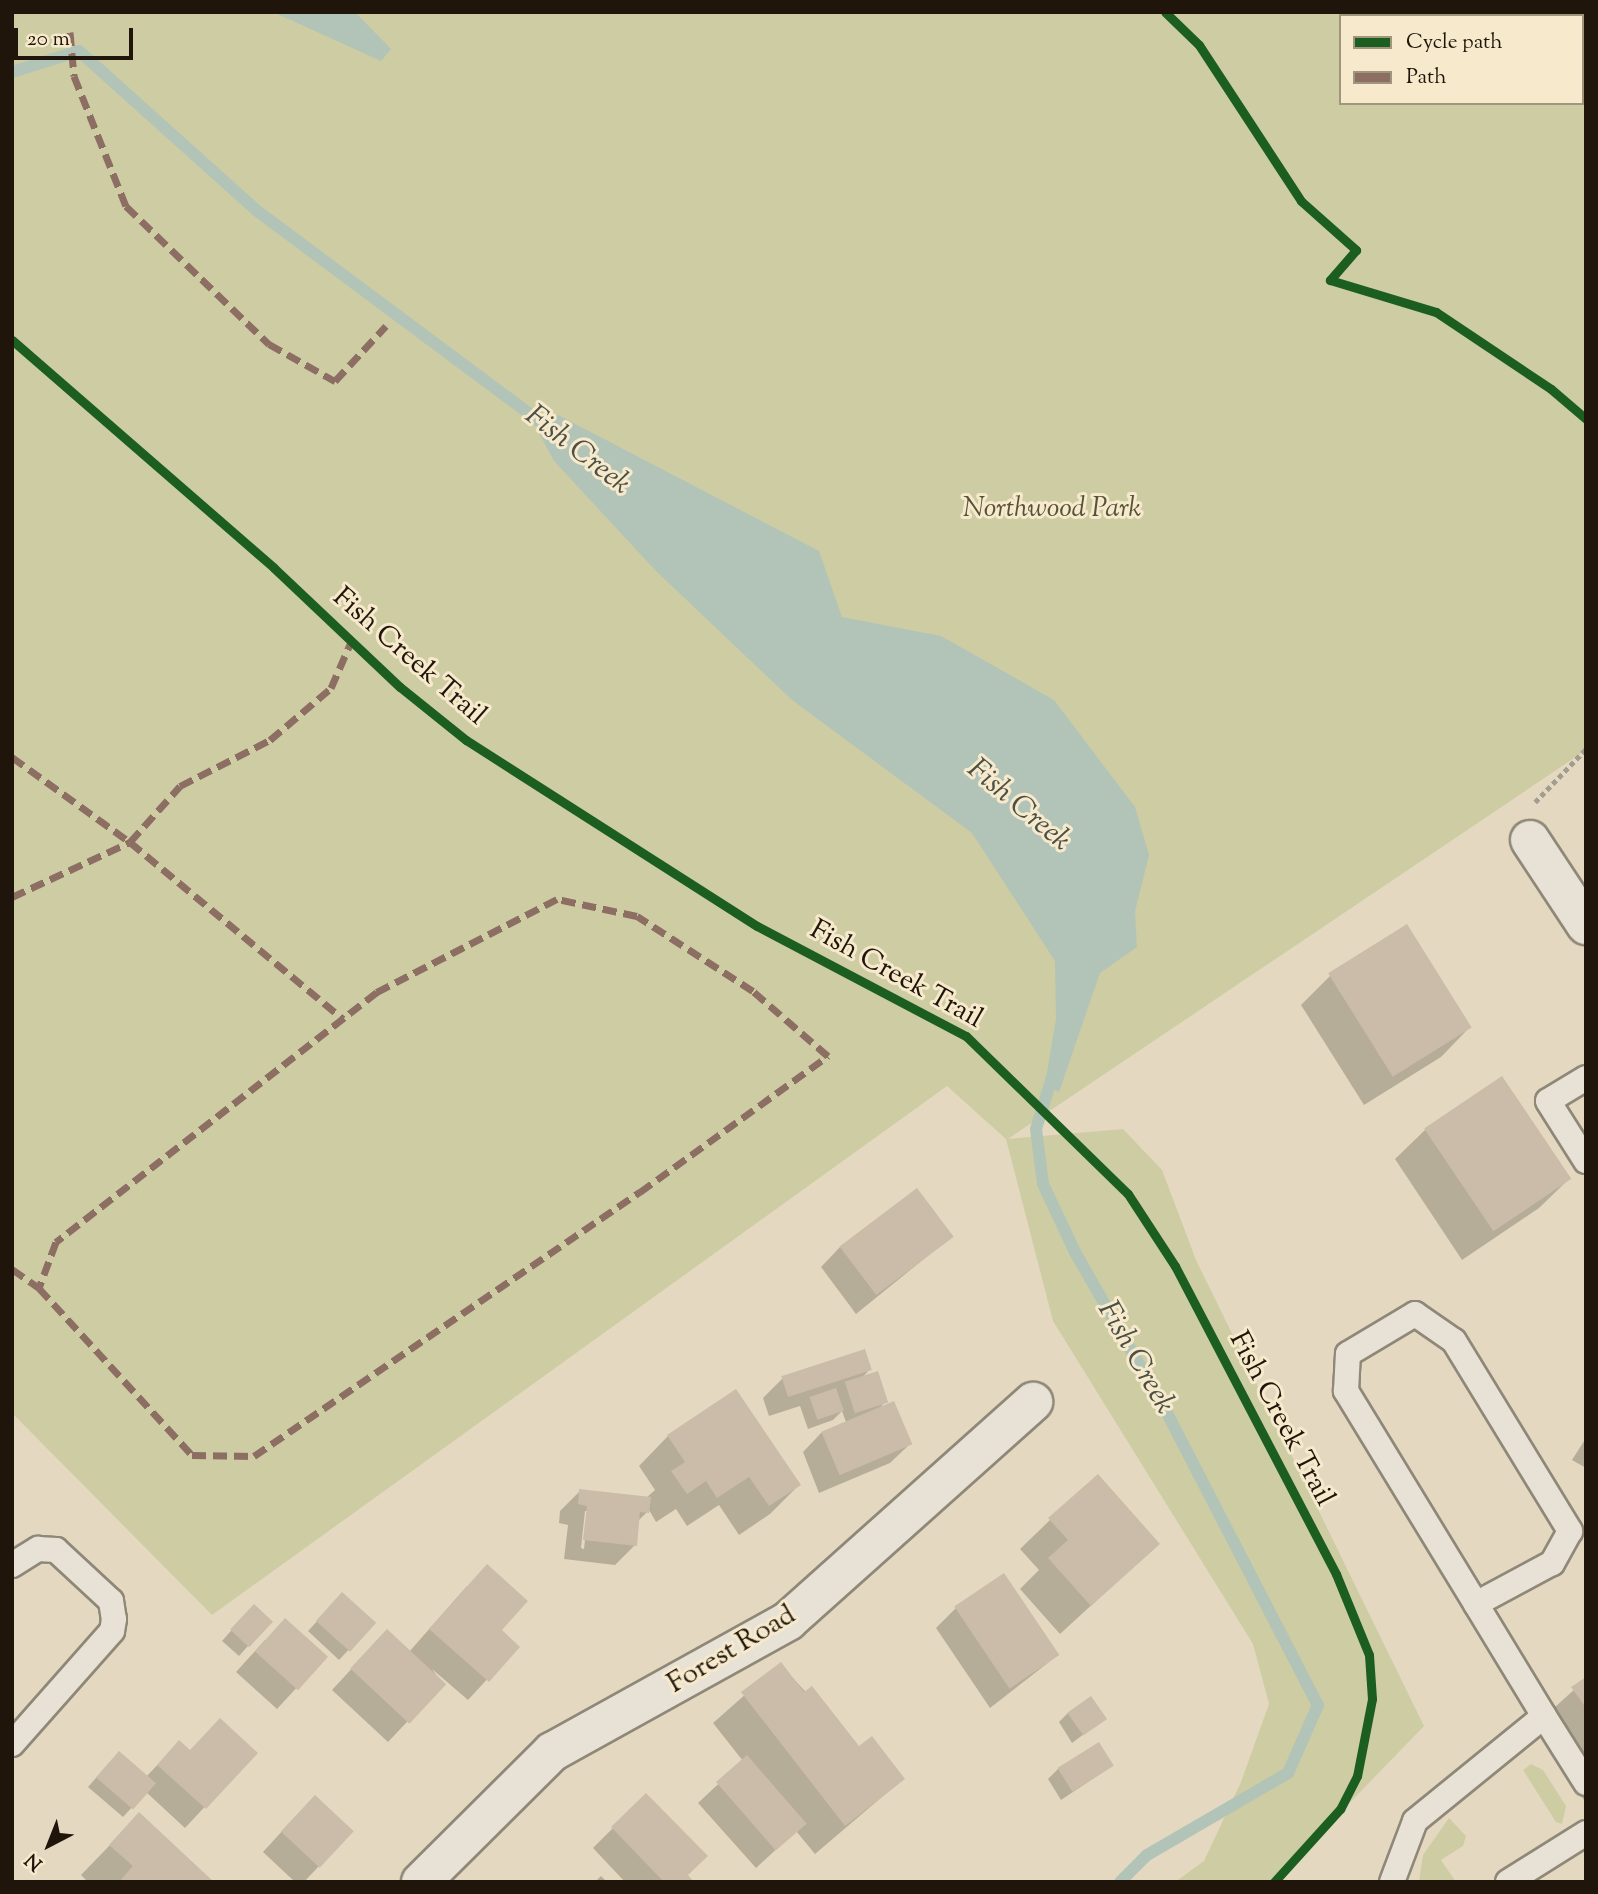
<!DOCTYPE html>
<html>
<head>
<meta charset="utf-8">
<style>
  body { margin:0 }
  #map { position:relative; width:1598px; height:1894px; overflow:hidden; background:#e4d9c0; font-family:"Sorts Mill Goudy",serif }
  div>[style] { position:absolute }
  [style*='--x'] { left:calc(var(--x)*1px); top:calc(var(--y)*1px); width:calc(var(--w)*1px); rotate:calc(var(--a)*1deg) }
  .green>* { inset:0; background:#cdcca3 }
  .water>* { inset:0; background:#b2c4b7 }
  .shadow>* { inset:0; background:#0003 }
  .stream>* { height:12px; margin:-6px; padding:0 6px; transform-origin:6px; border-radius:6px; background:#b2c4b7 }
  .building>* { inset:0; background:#cbbba9; transform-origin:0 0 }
  .path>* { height:4.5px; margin-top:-2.25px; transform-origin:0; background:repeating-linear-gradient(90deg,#a29c91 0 5px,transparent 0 8.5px) }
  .roads { filter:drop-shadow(2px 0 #8f8878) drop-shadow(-2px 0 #8f8878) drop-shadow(0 2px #8f8878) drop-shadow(0 -2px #8f8878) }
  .service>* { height:24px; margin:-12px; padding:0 12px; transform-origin:12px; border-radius:12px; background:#e8e2d6 }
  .minor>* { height:38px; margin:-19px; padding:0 19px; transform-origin:19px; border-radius:19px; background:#e8e2d6 }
  .quiet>* { height:7px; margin-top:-3.5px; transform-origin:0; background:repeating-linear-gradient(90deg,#8d6e63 0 14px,transparent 0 21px) }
  .cycleway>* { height:9px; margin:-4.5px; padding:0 4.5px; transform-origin:4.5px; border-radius:4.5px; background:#1b5e20 }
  span { translate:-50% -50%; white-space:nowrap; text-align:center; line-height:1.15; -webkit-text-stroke:6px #f7eacc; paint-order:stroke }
  .park-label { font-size:28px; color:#555238; font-style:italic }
  .street-label { font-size:28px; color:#1f150a }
  .water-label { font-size:30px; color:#4b4f45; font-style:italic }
  .frame { position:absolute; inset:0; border:14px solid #1f150a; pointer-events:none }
  .legend { position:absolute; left:1339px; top:14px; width:245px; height:91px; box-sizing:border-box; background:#f7eacc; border:2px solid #a1957e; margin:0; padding:9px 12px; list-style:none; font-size:21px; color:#1f150a }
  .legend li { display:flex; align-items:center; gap:14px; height:35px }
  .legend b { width:35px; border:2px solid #a1957e }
  .north { position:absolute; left:14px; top:1810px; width:70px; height:70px; -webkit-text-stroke:5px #f7eacc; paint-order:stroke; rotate:222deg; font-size:19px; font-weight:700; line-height:28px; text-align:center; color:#1f150a }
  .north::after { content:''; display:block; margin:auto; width:24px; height:32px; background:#1f150a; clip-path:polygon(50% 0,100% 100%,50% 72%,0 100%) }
  .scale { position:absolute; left:14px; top:28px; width:119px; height:32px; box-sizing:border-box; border:4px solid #1f150a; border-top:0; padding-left:9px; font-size:21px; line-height:24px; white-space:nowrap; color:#1f150a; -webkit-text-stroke:5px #f7eacc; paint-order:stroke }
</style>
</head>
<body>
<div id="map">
  <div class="green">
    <i style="clip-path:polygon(12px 12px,1396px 12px,1398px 16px,1341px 16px,1341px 103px,1582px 103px,1586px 92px,1586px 750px,1008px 1139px,1123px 1129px,1162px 1170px,1196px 1260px,1424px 1726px,1273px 1882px,1175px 1882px,1204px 1861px,1241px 1782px,1269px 1704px,1253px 1644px,1053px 1321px,1006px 1139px,947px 1086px,212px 1615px,12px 1413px)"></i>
    <i style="clip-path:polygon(1531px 1764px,1543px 1770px,1566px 1806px,1562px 1824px,1556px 1822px,1523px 1770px)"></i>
    <i style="clip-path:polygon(1449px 1818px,1466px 1836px,1463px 1846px,1441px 1860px,1456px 1882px,1419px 1882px,1423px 1855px)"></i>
  </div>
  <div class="water">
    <i style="clip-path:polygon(273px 12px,355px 12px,391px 49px,381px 61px)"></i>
    <i style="clip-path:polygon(558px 415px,819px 551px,842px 617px,941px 636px,1054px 700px,1135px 807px,1149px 855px,1135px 911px,1137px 947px,1100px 973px,1059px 1092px,1045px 1084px,1056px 1019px,1055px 961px,972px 833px,792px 700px,655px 570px,554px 461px,539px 433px)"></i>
  </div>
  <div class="shadow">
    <i style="clip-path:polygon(1337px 12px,1474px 12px,1341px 16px)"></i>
    <i style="clip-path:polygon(1540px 12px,1586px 12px,1586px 68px,1582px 69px,1582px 16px,1536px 16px)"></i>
    <i style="clip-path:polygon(1407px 927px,1470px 1027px,1441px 1057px,1364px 1105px,1301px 1005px,1330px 976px)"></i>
    <i style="clip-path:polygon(1502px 1078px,1569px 1179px,1539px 1208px,1462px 1260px,1395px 1159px,1425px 1130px)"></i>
    <i style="clip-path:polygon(951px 1237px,856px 1314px,821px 1267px,840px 1247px)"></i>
    <i style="clip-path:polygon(870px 1369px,861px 1379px,886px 1401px,879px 1409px,910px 1444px,890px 1463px,819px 1493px,803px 1452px,822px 1432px,846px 1422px,842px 1411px,833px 1420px,808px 1429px,800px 1406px,769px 1416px,763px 1398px,783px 1378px)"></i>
    <i style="clip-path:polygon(evenodd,668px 1436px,799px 1485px,770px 1514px,739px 1535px,719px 1505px,687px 1526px,676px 1509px,656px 1522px,649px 1510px,638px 1521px,635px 1545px,615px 1565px,564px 1559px,568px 1525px,559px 1523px,560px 1511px,580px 1491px,646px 1498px,655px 1490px,639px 1466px,668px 1436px,585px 1511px,588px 1511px,584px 1549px,581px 1548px,585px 1511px)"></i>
    <i style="clip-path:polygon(1586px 1438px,1586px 1468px,1572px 1460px)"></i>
    <i style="clip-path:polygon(1050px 1520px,1158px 1544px,1060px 1634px,1020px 1589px,1039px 1570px,1020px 1549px)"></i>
    <i style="clip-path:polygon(1004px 1576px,1058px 1655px,990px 1708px,936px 1628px,956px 1608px)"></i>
    <i style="clip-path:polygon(467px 1586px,500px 1631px,517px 1647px,468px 1700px,432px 1669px,443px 1684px,388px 1742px,332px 1690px,368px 1651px,409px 1652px)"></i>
    <i style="clip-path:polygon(333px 1604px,373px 1624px,339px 1660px,308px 1631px)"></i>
    <i style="clip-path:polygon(244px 1616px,248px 1646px,239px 1656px,222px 1641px)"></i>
    <i style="clip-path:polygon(265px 1640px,325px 1657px,277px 1709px,236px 1672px)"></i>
    <i style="clip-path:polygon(780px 1664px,858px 1749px,903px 1779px,815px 1854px,796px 1831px,756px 1868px,698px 1803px,743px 1761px,713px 1723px)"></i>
    <i style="clip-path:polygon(1586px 1679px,1586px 1803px,1534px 1726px)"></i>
    <i style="clip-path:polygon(1068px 1713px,1104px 1719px,1072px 1743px,1059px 1722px)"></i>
    <i style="clip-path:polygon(179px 1742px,189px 1752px,255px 1753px,185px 1828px,146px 1792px,123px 1817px,88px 1787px,109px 1763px,146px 1777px)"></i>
    <i style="clip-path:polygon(1112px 1766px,1061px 1800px,1048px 1779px,1058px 1769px)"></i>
    <i style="clip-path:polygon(646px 1795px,685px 1876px,691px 1882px,625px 1882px,593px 1848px)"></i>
    <i style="clip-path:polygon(139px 1815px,211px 1882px,88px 1882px,81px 1875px)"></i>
    <i style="clip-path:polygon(295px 1817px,352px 1831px,304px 1882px,295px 1882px,263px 1852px)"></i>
    <i style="clip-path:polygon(601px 1876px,607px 1882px,595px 1882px)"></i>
  </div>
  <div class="stream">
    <i style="--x:12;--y:72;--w:70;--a:-17.4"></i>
    <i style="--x:79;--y:51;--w:238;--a:41.9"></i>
    <i style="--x:256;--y:210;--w:378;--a:36.7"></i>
    <i style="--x:1054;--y:1071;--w:61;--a:107.2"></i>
    <i style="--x:1036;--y:1129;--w:55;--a:82.7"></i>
    <i style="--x:1043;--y:1184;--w:75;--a:64.8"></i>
    <i style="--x:1075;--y:1252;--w:185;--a:60.3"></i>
    <i style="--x:1167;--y:1413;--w:329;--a:62.7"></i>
    <i style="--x:1318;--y:1705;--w:74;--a:113.8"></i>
    <i style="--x:1288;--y:1773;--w:163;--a:149.8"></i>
    <i style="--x:1147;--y:1855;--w:38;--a:135"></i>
  </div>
  <div class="building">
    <i style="clip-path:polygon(1392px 12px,1474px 12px,1471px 16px)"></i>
    <i style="clip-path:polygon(1541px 12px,1586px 12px,1586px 53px,1582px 53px,1582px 16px)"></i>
    <i style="left:1407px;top:924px;width:122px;height:93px;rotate:58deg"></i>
    <i style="left:1502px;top:1076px;width:124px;height:94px;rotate:56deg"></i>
    <i style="left:917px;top:1188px;width:61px;height:97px;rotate:53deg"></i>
    <i style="left:865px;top:1349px;width:22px;height:88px;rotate:72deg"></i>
    <i style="left:878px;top:1371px;width:33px;height:35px;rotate:72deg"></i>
    <i style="left:836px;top:1388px;width:24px;height:28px;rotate:71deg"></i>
    <i style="clip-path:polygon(736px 1389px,801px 1485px,769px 1506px,749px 1477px,717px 1498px,706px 1481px,687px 1494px,671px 1471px,685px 1462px,667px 1435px)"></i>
    <i style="left:894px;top:1401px;width:47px;height:79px;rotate:67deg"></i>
    <i style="clip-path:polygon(1098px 1474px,1160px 1544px,1091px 1606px,1048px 1558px,1068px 1540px,1048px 1518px)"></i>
    <i style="clip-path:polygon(579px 1489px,651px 1497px,649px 1513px,640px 1512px,637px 1546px,583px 1540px,587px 1506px,578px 1504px)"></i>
    <i style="clip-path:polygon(487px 1564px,528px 1601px,502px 1630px,520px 1647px,489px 1682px,429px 1629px)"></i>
    <i style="left:1004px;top:1573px;width:99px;height:60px;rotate:56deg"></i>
    <i style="left:342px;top:1592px;width:46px;height:39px;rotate:42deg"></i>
    <i style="left:254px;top:1604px;width:26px;height:35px;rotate:43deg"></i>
    <i style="left:285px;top:1618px;width:58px;height:45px;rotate:42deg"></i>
    <i style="left:387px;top:1629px;width:81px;height:54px;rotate:43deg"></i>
    <i style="clip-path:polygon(781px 1662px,804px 1692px,812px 1686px,859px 1746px,872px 1736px,905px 1779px,845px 1826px,741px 1692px)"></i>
    <i style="clip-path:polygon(1586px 1677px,1586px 1708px,1571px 1687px)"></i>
    <i style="left:1091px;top:1696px;width:28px;height:29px;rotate:55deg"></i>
    <i style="clip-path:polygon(220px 1718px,258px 1753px,206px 1809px,157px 1765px,179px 1740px,190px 1750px)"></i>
    <i style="left:1099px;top:1742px;width:28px;height:49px;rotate:58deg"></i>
    <i style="left:119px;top:1751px;width:49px;height:35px;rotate:41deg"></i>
    <i style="left:747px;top:1755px;width:91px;height:41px;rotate:49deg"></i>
    <i style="clip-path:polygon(646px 1793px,708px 1856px,688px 1875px,694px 1882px,664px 1882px,611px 1827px)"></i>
    <i style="left:315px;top:1795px;width:53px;height:50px;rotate:43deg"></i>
    <i style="clip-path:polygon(139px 1812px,214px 1882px,119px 1882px,133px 1866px,109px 1845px)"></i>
  </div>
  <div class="path">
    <i style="--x:1535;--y:802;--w:74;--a:-46.1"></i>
  </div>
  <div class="roads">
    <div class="service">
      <i style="--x:1586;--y:1078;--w:44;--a:148.8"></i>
      <i style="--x:1548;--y:1101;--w:71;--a:57.7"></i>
      <i style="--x:12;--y:1565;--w:31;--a:-32"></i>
      <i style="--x:38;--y:1549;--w:18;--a:3"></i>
      <i style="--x:56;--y:1550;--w:75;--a:42.8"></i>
      <i style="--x:111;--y:1601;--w:18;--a:81"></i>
      <i style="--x:114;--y:1619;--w:12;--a:99"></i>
      <i style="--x:112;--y:1631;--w:151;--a:131.5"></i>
      <i style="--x:1544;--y:1716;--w:79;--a:57.9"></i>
      <i style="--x:1392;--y:1882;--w:65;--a:-69.3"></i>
      <i style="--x:1415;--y:1821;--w:166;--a:-39.1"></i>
      <i style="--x:1544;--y:1716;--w:131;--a:-121.3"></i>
      <i style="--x:1476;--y:1604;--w:250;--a:-121.4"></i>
      <i style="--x:1346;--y:1391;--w:37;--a:-87"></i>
      <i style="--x:1348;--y:1354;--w:78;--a:-30.8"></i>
      <i style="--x:1415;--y:1314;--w:47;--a:34.7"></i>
      <i style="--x:1454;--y:1341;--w:223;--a:58.6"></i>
      <i style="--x:1570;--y:1531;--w:37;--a:119"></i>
      <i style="--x:1552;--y:1563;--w:86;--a:151.7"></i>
      <i style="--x:1508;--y:1882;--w:92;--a:-32.1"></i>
    </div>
    <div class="minor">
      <i style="--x:1530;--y:840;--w:102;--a:56.6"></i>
      <i style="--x:421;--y:1882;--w:185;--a:-44.8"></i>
      <i style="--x:552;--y:1752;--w:270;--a:-29"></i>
      <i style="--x:788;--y:1621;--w:329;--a:-41.8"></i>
    </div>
  </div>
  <div class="quiet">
    <i style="--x:70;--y:32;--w:44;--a:84.8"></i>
    <i style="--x:74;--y:76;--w:140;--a:68.2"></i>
    <i style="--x:126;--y:206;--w:199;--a:44"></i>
    <i style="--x:269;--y:344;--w:76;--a:29.3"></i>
    <i style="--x:335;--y:381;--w:75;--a:-47.2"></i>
    <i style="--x:12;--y:757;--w:145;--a:35.8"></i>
    <i style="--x:130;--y:842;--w:277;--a:39.7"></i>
    <i style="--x:12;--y:897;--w:130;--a:-25"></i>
    <i style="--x:130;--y:842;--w:75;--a:-48.2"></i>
    <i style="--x:180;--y:786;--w:101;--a:-27.1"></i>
    <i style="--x:270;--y:740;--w:80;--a:-40.4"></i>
    <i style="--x:331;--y:688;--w:50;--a:-66.5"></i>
    <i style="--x:12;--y:1269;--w:33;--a:35"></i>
    <i style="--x:39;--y:1288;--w:226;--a:47.5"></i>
    <i style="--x:192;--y:1455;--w:62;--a:0.9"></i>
    <i style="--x:254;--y:1456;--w:468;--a:-34.4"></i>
    <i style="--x:640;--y:1192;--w:232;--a:-35.9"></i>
    <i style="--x:828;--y:1056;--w:99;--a:-139.1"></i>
    <i style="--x:753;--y:991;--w:138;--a:-147.1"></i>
    <i style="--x:637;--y:916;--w:82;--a:-168"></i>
    <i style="--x:557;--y:899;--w:203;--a:152.7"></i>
    <i style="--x:377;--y:992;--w:407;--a:142.1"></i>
    <i style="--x:56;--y:1242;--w:49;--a:110.3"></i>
  </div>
  <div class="cycleway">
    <i style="--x:1165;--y:12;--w:47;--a:44.1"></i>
    <i style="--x:1199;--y:45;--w:186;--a:56.8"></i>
    <i style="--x:1301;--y:201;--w:74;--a:41.7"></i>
    <i style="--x:1356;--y:250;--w:40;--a:131"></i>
    <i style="--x:1330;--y:280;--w:111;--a:16.8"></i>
    <i style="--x:1436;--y:312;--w:138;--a:33.8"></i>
    <i style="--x:1551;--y:389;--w:46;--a:40.6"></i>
    <i style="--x:12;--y:340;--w:347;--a:41"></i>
    <i style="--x:274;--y:568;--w:173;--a:43.4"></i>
    <i style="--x:400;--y:687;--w:85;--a:38.8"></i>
    <i style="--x:466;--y:740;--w:345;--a:32.6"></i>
    <i style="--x:757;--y:926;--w:236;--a:27.8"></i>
    <i style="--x:966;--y:1036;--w:226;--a:44.3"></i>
    <i style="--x:1128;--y:1194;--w:86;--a:56.9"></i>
    <i style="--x:1175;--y:1266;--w:348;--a:62.4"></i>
    <i style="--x:1336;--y:1574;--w:87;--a:67.8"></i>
    <i style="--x:1369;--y:1655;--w:44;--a:86.1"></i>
    <i style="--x:1372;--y:1699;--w:78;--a:101"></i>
    <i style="--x:1357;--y:1776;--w:37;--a:117"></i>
    <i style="--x:1340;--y:1809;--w:98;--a:132.1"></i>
  </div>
  <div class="park-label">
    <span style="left:1052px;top:509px">Northwood Park</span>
  </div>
  <div class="street-label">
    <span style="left:409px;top:657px;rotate:41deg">Fish Creek Trail</span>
    <span style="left:896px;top:975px;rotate:29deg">Fish Creek Trail</span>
    <span style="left:1281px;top:1419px;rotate:62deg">Fish Creek Trail</span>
    <span style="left:732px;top:1650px;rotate:-31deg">Forest Road</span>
  </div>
  <div class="water-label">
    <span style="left:577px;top:451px;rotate:38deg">Fish Creek</span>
    <span style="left:1018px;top:806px;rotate:40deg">Fish Creek</span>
    <span style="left:1135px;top:1358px;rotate:60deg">Fish Creek</span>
  </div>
  <div class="frame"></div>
  <ul class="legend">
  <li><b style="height:9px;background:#1b5e20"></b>Cycle path</li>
  <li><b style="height:9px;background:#8d6e63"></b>Path</li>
  </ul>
  <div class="north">N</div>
  <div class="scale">20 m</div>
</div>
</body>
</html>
